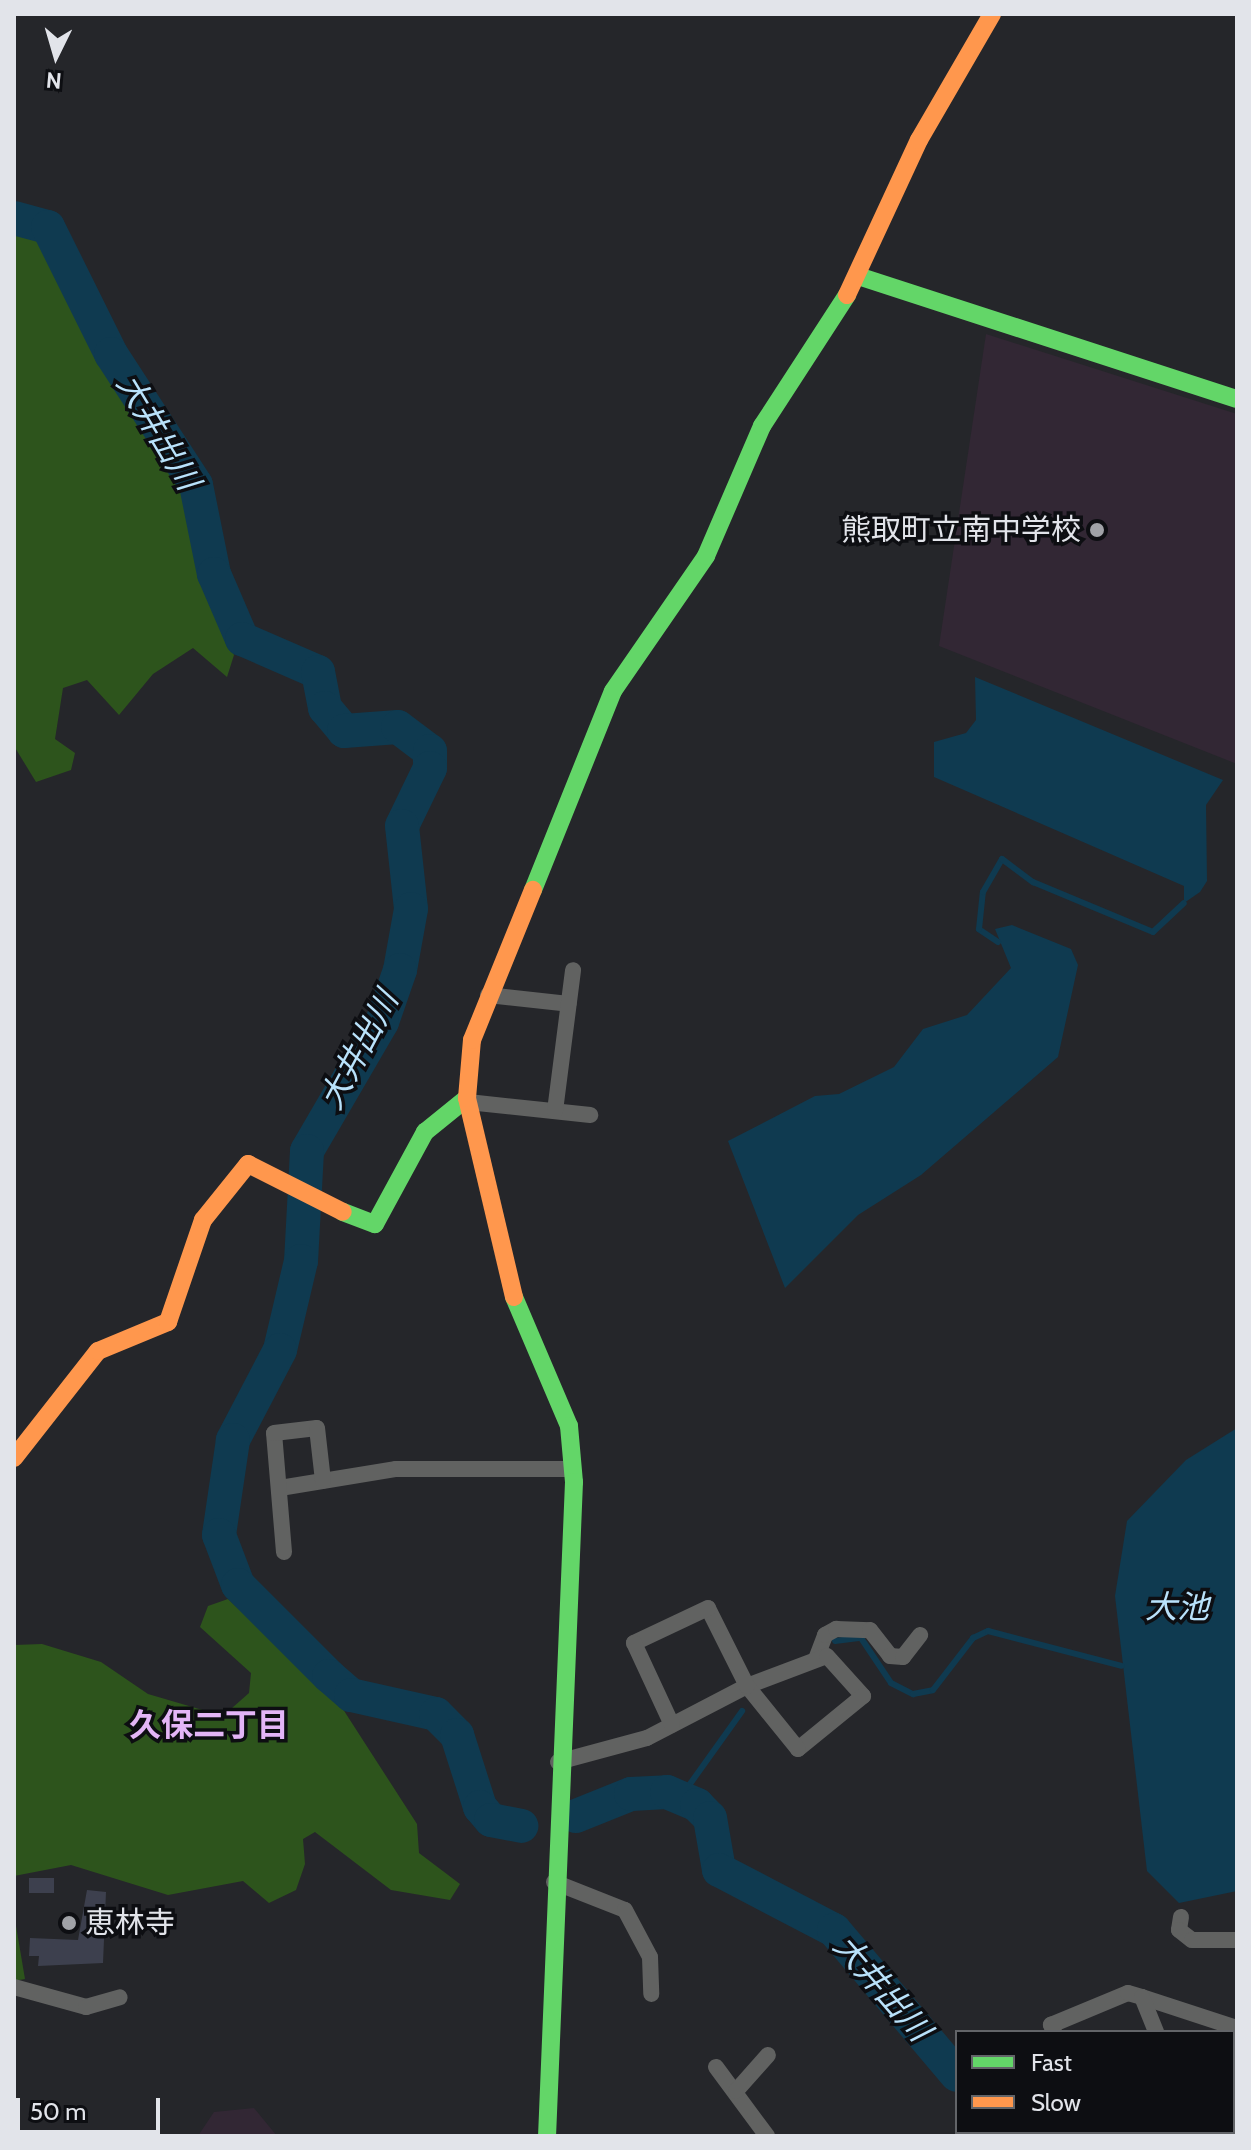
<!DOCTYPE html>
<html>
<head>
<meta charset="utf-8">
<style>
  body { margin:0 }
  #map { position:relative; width:1251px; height:2150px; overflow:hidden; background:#25262a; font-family:Cabin,"Noto Sans JP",sans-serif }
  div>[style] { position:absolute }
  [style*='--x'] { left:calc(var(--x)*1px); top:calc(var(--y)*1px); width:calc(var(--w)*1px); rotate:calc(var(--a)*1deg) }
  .education>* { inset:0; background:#322734 }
  .forest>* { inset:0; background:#2d541c }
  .water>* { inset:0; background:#0f3a50 }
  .stream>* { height:6px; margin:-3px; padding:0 3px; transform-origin:3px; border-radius:3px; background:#0f3a50 }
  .river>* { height:34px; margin:-17px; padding:0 17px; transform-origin:17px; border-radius:17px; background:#0f3a50 }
  .building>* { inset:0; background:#3d404e; transform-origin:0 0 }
  .street>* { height:16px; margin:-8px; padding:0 8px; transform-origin:8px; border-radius:8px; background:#616261 }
  .fast>* { height:18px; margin:-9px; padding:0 9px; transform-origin:9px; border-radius:9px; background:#63d668 }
  .slow>* { height:18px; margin:-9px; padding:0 9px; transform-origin:9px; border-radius:9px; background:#ff974d }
  .dots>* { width:22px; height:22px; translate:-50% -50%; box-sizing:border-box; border:4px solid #0d0e12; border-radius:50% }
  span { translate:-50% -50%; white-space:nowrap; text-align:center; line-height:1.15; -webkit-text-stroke:7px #0d0e12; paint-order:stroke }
  .poi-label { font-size:30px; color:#e2e4ea }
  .right { translate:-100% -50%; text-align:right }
  .left { translate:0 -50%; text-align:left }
  .water-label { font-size:32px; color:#b9e2fb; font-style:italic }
  .neighbourhood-label { font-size:32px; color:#e3b5f6; font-weight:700 }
  .frame { position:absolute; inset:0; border:16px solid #e2e4ea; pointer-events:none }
  .legend { position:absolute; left:955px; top:2030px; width:280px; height:104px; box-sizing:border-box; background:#0d0e12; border:2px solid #626468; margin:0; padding:10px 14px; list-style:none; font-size:24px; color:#e2e4ea }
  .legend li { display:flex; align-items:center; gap:16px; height:40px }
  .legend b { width:40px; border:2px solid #626468 }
  .north { position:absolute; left:16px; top:16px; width:80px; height:80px; -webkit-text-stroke:6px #0d0e12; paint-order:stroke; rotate:185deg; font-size:22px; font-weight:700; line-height:32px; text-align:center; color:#e2e4ea }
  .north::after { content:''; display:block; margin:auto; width:28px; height:36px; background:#e2e4ea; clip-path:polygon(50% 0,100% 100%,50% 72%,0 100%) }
  .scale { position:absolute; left:16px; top:2098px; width:144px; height:36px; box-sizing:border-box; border:4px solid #e2e4ea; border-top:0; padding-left:10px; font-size:24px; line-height:28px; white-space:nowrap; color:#e2e4ea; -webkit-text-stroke:6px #0d0e12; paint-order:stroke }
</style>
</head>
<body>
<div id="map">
  <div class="education">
    <i style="clip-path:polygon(986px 334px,1237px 414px,1237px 764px,939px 646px)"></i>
    <i style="clip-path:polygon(254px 2108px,277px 2136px,198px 2136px,214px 2112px)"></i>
  </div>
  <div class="forest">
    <i style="clip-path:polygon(24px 226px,44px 234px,106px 359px,190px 489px,204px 582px,234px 655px,227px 677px,193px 648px,153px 674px,119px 715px,87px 680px,63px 688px,55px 739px,75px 753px,71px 770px,36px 782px,14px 746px,14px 228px)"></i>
    <i style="clip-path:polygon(228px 1599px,339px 1703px,417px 1824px,419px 1853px,460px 1884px,450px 1900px,391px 1890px,315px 1832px,303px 1839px,305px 1864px,296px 1890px,269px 1903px,243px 1881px,168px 1895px,71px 1865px,14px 1876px,14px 1645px,42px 1644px,101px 1662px,148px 1694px,223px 1716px,249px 1693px,251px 1673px,200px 1627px,208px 1606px)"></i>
    <i style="clip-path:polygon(14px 1914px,25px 1979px,14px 1981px)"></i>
  </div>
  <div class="water">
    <i style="clip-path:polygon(975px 677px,1223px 780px,1206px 805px,1207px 881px,1200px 892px,1184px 903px,1184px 886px,934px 777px,934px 742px,966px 733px,976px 720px)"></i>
    <i style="clip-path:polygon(1012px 925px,1071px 949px,1078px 965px,1058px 1057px,921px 1175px,858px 1215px,785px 1288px,728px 1141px,815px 1096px,839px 1094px,894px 1067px,923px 1029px,967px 1015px,1011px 968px,995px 929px)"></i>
    <i style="clip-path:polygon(1237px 1428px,1237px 1891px,1179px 1903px,1147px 1871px,1115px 1596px,1127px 1521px,1186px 1460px)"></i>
  </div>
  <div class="stream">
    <i style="--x:998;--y:942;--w:23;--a:-146"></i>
    <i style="--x:979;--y:929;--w:37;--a:-84"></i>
    <i style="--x:983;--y:892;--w:38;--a:-60"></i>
    <i style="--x:1002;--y:859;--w:39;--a:37"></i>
    <i style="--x:1033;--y:882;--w:130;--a:22.6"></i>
    <i style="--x:1153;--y:932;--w:42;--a:-43.1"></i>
    <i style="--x:835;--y:1641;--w:26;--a:-7"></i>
    <i style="--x:861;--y:1638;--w:54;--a:56.3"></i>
    <i style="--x:891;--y:1683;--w:25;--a:27"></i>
    <i style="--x:913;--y:1694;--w:20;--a:-11"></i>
    <i style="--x:933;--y:1690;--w:66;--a:-52.4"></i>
    <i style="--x:973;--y:1638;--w:17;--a:-25"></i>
    <i style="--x:988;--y:1631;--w:138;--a:14.6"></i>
    <i style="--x:680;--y:1798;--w:107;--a:-54.5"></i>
  </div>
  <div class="river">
    <i style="--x:14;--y:218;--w:35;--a:15"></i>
    <i style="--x:48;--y:227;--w:142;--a:63.6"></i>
    <i style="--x:111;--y:354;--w:156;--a:57"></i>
    <i style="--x:196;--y:485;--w:91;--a:78.6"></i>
    <i style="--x:214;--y:574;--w:71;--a:66.7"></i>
    <i style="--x:242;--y:639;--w:83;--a:23.5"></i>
    <i style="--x:318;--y:672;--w:37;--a:79"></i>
    <i style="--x:325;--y:708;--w:30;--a:50"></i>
    <i style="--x:344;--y:731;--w:54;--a:-4.2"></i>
    <i style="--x:398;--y:727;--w:40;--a:37"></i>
    <i style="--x:430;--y:751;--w:17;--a:90"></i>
    <i style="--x:430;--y:768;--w:64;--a:115.8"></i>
    <i style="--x:402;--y:826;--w:83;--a:83.8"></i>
    <i style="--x:411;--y:909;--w:62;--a:100.2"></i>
    <i style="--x:400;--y:970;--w:55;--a:109.1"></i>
    <i style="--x:382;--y:1022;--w:149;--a:120.2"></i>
    <i style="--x:307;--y:1151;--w:110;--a:93.1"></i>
    <i style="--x:301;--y:1261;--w:91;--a:103.3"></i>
    <i style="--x:280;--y:1350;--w:102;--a:117.6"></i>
    <i style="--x:233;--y:1440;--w:96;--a:98.4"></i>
    <i style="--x:219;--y:1535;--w:53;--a:69.2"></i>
    <i style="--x:238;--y:1585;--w:129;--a:45"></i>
    <i style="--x:329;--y:1676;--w:29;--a:41"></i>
    <i style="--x:351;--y:1695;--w:87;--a:12.6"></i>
    <i style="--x:436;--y:1714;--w:30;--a:45"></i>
    <i style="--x:457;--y:1735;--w:76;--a:72.3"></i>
    <i style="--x:480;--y:1807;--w:17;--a:50"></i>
    <i style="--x:491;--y:1820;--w:31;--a:11"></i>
    <i style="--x:576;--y:1816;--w:59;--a:-21.8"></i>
    <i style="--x:631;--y:1794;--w:36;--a:-3"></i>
    <i style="--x:667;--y:1792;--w:33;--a:23"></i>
    <i style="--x:697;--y:1805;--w:18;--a:45"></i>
    <i style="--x:710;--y:1818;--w:53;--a:80.2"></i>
    <i style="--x:719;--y:1870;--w:130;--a:27.6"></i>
    <i style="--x:834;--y:1930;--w:190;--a:49.7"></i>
    <i style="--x:995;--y:2132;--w:4;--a:63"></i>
  </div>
  <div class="building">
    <i style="left:54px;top:1878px;width:15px;height:25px;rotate:90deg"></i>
    <i style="clip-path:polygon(87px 1890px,106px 1892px,103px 1963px,38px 1966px,39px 1956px,29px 1956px,30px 1938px,78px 1940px)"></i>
  </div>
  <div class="street">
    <i style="--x:488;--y:995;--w:81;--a:6.3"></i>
    <i style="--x:468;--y:1102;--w:123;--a:6.1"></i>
    <i style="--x:555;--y:1111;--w:142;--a:-82.7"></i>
    <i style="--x:280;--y:1488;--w:118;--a:-9.3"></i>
    <i style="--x:396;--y:1469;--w:177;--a:0"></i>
    <i style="--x:284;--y:1552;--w:119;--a:-94.8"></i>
    <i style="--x:274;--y:1433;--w:43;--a:-6.6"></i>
    <i style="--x:317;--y:1428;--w:53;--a:83.5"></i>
    <i style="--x:816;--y:1659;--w:26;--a:-69"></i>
    <i style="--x:825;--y:1635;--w:13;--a:-29"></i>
    <i style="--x:836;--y:1629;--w:34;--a:2"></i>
    <i style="--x:870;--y:1630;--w:33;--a:52"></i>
    <i style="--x:890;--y:1656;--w:13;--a:4"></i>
    <i style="--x:903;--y:1657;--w:28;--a:-52"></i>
    <i style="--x:558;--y:1762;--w:92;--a:-15.1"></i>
    <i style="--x:647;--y:1738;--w:113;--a:-27.5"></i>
    <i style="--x:747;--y:1686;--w:85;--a:-20.6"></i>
    <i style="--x:827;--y:1656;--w:54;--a:48"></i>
    <i style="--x:863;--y:1696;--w:84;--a:140.8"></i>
    <i style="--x:798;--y:1749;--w:81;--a:-129"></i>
    <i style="--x:747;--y:1686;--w:87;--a:-116.6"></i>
    <i style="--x:708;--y:1608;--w:82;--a:154.7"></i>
    <i style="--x:634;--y:1643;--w:90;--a:65.1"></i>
    <i style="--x:554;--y:1882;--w:76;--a:21.5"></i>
    <i style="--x:625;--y:1910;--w:53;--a:62"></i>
    <i style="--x:650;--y:1957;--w:37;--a:88"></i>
    <i style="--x:1181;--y:1917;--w:13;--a:99"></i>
    <i style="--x:1179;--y:1930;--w:16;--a:38"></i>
    <i style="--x:1192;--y:1940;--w:45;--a:0"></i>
    <i style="--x:14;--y:1987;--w:75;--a:15.5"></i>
    <i style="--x:86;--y:2007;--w:35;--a:-16"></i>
    <i style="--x:1142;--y:1997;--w:100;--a:18.1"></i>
    <i style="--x:1054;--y:2032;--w:8;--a:-113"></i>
    <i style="--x:1051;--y:2025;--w:83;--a:-22.6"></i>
    <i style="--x:1128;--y:1993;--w:15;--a:16"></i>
    <i style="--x:1142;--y:1997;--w:38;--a:68"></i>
    <i style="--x:716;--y:2067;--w:86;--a:53.5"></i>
    <i style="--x:736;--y:2091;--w:48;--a:-48.4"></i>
    <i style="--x:1095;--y:2132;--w:4;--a:76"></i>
    <i style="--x:1196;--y:2132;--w:4;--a:63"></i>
  </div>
  <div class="fast">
    <i style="--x:858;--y:276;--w:398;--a:18"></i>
    <i style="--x:533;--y:890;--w:214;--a:-68.1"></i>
    <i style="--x:613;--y:691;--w:164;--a:-55.4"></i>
    <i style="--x:706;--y:556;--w:142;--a:-66.7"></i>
    <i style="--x:762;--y:426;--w:156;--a:-57"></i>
    <i style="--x:343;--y:1212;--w:34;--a:21"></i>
    <i style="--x:375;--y:1224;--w:105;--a:-61.5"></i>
    <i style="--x:425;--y:1132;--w:54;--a:-39"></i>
    <i style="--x:514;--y:1297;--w:140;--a:66.9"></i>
    <i style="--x:569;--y:1426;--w:56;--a:84.9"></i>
    <i style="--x:574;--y:1482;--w:655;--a:92.36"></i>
  </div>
  <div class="slow">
    <i style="--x:847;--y:295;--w:171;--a:-65.1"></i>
    <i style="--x:919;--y:140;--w:146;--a:-59.9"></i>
    <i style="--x:514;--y:1297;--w:204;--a:-103.3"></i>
    <i style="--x:467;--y:1098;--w:58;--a:-85.1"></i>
    <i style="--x:472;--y:1040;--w:162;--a:-67.9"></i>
    <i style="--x:14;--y:1458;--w:136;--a:-51.9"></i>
    <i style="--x:98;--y:1351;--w:76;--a:-22.5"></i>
    <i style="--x:168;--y:1322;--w:108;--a:-71.1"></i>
    <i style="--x:203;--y:1220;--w:72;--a:-51.2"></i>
    <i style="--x:248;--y:1164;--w:106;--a:26.8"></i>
  </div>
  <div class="dots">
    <i style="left:1097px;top:530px;background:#a0a2a7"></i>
    <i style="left:69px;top:1923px;background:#a0a2a7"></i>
  </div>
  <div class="poi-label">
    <span class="right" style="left:1081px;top:530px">熊取町立南中学校</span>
    <span class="left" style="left:85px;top:1923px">恵林寺</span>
  </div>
  <div class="water-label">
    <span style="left:158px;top:432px;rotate:59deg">大井出川</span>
    <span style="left:359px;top:1050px;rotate:-62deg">大井出川</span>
    <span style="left:1177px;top:1607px">大池</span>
    <span style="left:882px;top:1988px;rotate:49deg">大井出川</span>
  </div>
  <div class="neighbourhood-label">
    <span style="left:209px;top:1725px">久保二丁目</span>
  </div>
  <div class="frame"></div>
  <ul class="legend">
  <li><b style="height:10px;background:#63d668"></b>Fast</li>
  <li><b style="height:10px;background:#ff974d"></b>Slow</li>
  </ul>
  <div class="north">N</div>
  <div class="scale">50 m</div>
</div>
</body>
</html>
